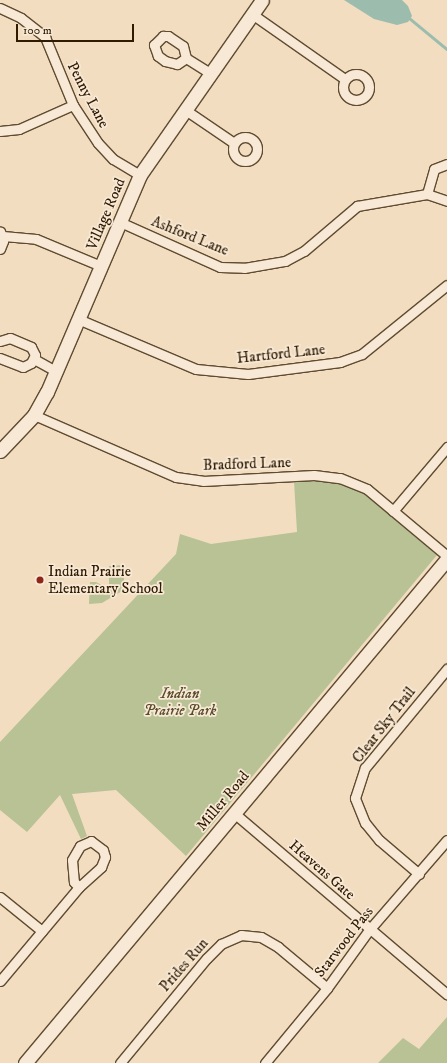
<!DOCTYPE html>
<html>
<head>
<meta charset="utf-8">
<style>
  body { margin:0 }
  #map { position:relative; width:447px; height:1063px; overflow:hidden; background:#f2ddc0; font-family:"IM FELL DW Pica",serif }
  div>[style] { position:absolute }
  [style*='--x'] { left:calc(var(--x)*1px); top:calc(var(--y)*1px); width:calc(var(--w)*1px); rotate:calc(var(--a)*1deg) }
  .green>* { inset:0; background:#b8c294 }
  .water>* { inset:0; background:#9cbcae }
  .stream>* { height:2.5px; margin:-1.25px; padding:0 1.25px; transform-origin:1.25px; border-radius:1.25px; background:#9cbcae }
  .roads { filter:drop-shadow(1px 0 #604b30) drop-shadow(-1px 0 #604b30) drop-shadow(0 1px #604b30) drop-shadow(0 -1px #604b30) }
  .street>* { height:9px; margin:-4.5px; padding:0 4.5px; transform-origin:4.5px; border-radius:4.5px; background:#f7e9d6 }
  .street>.ring { margin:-4.5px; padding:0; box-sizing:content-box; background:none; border:9px solid #f7e9d6; border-radius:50% }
  .secondary>* { height:13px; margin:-6.5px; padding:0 6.5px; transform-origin:6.5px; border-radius:6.5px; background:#f7e9d6 }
  .dots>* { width:11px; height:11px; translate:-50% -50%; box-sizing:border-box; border:2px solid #f7e9d6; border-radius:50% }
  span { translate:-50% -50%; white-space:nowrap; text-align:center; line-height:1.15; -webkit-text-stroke:3.5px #f7e9d6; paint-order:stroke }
  .street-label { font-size:15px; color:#301a00 }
  .poi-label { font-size:15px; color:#301a00 }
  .left { translate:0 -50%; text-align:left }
  .park-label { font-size:15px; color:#594c2c; font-style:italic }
  .scale { position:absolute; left:16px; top:24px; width:118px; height:18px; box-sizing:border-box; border:2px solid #301a00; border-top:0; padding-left:5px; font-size:12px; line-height:14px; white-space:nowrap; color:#301a00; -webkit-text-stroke:3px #f7e9d6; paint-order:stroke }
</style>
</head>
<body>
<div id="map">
  <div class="green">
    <i style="clip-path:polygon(318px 480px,341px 484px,362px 492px,437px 555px,186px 856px,116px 790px,72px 794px,87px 836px,81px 839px,60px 795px,27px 832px,0 810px,0 742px,176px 554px,180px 534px,211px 544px,297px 532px,294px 481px)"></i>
    <i style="clip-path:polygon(124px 565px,124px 586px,122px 591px,102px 603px,89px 604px,90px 582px,96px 582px,107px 588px,109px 585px,109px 566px)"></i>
    <i style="clip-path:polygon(447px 1017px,447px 1063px,378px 1063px,403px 1038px,419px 1049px)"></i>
  </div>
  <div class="water">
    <i style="clip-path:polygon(344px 0,402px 0,408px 6px,412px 16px,408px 22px,397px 25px,374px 19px)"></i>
  </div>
  <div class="stream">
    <i style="--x:408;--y:17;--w:50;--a:39.4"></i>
  </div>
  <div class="roads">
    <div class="street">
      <i style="--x:0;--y:8;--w:23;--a:25"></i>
      <i style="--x:21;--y:18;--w:31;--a:38"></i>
      <i style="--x:45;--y:37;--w:74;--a:67.6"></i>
      <i style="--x:73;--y:105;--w:45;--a:56.7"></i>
      <i style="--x:98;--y:143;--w:22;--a:47"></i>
      <i style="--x:113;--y:159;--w:31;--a:31"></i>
      <i style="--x:252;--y:14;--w:113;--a:35"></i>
      <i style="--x:163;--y:36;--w:5;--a:0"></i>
      <i style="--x:168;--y:36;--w:18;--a:34"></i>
      <i style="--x:183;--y:46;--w:12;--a:76"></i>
      <i style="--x:186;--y:58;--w:11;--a:146"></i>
      <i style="--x:177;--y:64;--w:12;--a:-166"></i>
      <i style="--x:165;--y:61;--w:9;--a:-144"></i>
      <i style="--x:158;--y:56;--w:12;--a:-110"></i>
      <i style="--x:154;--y:45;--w:13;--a:-45"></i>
      <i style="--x:186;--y:58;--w:28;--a:32"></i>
      <i class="ring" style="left:343px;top:74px;width:17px;height:17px"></i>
      <i style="--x:184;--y:109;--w:60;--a:34.2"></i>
      <i style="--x:0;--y:131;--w:19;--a:-6"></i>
      <i style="--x:19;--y:129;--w:59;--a:-24"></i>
      <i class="ring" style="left:233px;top:137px;width:15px;height:15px"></i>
      <i style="--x:427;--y:194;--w:26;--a:-74"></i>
      <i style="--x:434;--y:169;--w:14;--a:-21"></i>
      <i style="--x:120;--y:222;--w:110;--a:24.2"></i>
      <i style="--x:220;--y:267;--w:24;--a:2"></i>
      <i style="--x:244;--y:268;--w:42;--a:-9.7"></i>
      <i style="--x:285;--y:261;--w:21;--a:-28"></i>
      <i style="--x:304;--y:251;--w:70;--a:-40.3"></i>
      <i style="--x:357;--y:206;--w:71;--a:-9.7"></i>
      <i style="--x:427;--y:194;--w:21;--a:19"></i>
      <i style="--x:3;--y:236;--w:33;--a:5"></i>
      <i style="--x:36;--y:239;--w:70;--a:22.6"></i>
      <i style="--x:0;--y:249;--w:9;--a:-69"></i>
      <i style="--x:3;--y:241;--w:10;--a:-107"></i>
      <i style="--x:78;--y:319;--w:128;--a:23"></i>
      <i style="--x:196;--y:369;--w:52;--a:5.5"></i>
      <i style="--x:248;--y:374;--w:93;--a:-7.4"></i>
      <i style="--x:340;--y:362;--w:23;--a:-20"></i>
      <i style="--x:362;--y:354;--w:109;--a:-39.1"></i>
      <i style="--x:0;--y:341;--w:10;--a:-17"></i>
      <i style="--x:10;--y:338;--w:23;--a:23"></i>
      <i style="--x:31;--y:347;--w:9;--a:63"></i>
      <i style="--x:35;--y:355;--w:9;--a:117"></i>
      <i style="--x:31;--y:363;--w:9;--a:153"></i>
      <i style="--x:23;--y:367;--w:25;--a:-159"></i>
      <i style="--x:34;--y:359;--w:25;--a:29"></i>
      <i style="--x:34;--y:415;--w:155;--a:23.6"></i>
      <i style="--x:176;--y:477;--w:27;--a:8"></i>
      <i style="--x:203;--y:481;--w:111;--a:-3.1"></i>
      <i style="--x:314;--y:475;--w:26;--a:7"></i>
      <i style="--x:340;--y:478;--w:29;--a:22"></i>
      <i style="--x:367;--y:489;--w:104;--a:39.9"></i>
      <i style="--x:393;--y:511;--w:84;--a:-49.8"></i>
      <i style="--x:234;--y:813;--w:280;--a:40.4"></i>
      <i style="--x:419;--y:874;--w:52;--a:-139.6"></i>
      <i style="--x:379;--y:840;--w:22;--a:-129"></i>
      <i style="--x:365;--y:823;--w:27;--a:-112"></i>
      <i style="--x:355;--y:798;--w:32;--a:-72"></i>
      <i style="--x:365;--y:768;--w:129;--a:-50.4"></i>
      <i style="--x:0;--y:897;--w:54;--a:39"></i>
      <i style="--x:0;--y:981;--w:123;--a:-50"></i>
      <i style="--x:79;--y:887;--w:30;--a:-42"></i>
      <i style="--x:101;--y:867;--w:11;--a:-68"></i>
      <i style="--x:105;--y:857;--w:7;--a:-106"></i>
      <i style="--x:103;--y:850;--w:15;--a:-143"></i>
      <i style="--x:91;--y:841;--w:12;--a:156"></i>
      <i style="--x:80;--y:846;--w:16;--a:120"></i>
      <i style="--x:72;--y:860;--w:22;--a:85"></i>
      <i style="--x:74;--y:882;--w:7;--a:45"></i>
      <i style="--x:120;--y:1063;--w:136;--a:-50.4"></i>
      <i style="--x:207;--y:958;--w:20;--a:-45"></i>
      <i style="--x:221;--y:944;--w:22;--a:-24"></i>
      <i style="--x:241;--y:935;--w:20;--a:6"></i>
      <i style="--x:261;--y:937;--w:20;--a:30"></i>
      <i style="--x:278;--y:947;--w:64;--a:39.9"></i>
      <i style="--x:265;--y:1063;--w:97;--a:-50.4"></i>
      <i style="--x:327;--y:988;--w:72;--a:-54.1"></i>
      <i style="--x:369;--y:930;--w:119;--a:-49.1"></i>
    </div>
    <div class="secondary">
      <i style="--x:0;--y:451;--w:50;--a:-46.6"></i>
      <i style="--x:34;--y:415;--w:26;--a:-61"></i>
      <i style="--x:47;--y:392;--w:236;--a:-66.8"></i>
      <i style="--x:140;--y:175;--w:213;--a:-55.1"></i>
      <i style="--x:25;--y:1063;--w:657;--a:-50.06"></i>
    </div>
  </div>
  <div class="dots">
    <i style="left:40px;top:580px;background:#8f2418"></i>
  </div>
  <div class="street-label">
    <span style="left:88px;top:95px;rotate:62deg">Penny Lane</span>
    <span style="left:106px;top:214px;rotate:-67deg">Village Road</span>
    <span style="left:190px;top:236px;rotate:22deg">Ashford Lane</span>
    <span style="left:281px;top:354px;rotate:-6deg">Hartford Lane</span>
    <span style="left:247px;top:464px;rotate:-2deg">Bradford Lane</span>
    <span style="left:384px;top:725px;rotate:-52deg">Clear Sky Trail</span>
    <span style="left:223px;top:801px;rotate:-50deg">Miller Road</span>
    <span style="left:322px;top:870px;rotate:41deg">Heavens Gate</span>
    <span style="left:344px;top:942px;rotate:-52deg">Starwood Pass</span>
    <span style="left:184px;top:965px;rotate:-49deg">Prides Run</span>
  </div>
  <div class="poi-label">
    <span class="left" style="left:48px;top:580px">Indian Prairie<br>Elementary School</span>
  </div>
  <div class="park-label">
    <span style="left:180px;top:702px">Indian<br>Prairie Park</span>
  </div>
  <div class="scale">100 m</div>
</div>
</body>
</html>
